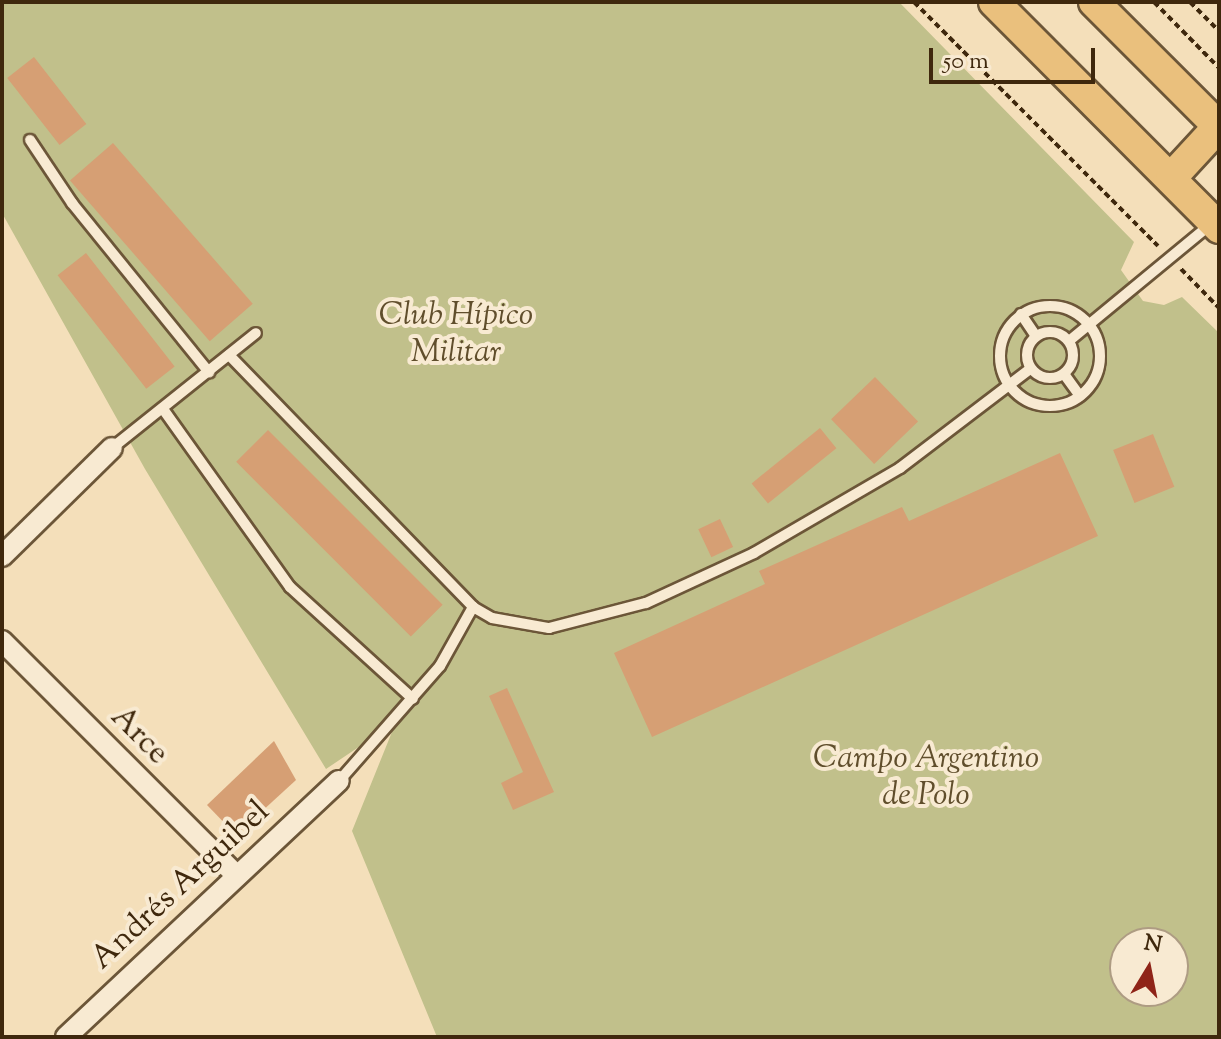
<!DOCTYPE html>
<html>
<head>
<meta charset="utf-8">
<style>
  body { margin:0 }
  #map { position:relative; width:1221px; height:1039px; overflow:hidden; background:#f4dfba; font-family:"Sorts Mill Goudy",serif }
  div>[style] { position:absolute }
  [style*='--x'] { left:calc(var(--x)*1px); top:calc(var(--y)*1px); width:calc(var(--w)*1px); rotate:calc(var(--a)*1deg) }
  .green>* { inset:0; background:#c1c08b }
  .building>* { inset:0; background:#d69f74; transform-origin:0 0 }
  .path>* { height:4px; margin-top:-2px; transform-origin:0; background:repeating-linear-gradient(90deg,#3f280d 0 6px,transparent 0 10px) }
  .roads { filter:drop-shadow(2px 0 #6c5638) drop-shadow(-2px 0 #6c5638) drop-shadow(0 2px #6c5638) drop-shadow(0 -2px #6c5638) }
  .lane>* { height:10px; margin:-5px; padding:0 5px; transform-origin:5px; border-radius:5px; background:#f8ead2 }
  .lane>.ring { margin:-5px; padding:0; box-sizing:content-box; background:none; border:10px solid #f8ead2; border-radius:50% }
  .street>* { height:20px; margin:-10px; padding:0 10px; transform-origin:10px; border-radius:10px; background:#f8ead2 }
  .primary>* { height:30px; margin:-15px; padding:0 15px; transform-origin:15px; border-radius:15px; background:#eac07d }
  span { translate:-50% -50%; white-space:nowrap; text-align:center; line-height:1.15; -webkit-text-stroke:8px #f8ead2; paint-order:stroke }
  .park-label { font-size:32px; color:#604e2c; font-style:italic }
  .street-label { font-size:32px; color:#3f280d }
  .frame { position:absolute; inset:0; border:4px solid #3f280d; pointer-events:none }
  .north { position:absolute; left:1109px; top:927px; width:80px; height:80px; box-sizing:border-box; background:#f8ead2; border:2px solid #ae9c83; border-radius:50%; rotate:10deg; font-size:22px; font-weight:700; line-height:32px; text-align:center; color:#3f280d }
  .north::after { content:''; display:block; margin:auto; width:28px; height:36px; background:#8f2418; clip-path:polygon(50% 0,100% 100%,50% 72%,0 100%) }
  .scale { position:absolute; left:929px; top:48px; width:166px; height:36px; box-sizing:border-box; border:4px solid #3f280d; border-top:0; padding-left:10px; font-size:24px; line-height:28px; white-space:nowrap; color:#3f280d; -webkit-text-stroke:6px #f8ead2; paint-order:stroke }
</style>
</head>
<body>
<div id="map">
  <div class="green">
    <i style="clip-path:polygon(evenodd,2px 2px,899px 2px,1134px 242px,1121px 270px,1143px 301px,1164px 305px,1182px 297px,1219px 333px,1219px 1037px,437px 1037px,352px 831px,396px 722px,326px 769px,145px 469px,2px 213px,2px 2px,1125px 943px,1173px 943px,1173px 991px,1125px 991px,1125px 943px)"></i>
  </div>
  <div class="building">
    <i style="left:34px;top:57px;width:85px;height:34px;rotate:52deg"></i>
    <i style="left:113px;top:143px;width:213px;height:57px;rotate:49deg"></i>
    <i style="left:86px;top:253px;width:144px;height:36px;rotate:52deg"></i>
    <i style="left:875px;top:377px;width:62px;height:61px;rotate:46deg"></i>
    <i style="left:820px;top:428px;width:26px;height:88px;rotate:51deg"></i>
    <i style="left:268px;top:430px;width:247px;height:45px;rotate:45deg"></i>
    <i style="left:1153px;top:434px;width:57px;height:43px;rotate:68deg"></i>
    <i style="clip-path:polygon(1060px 453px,1098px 536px,652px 737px,614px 653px,765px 584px,759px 571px,902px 507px,909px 521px)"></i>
    <i style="left:720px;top:519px;width:31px;height:24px;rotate:65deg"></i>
    <i style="clip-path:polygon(507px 688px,554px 792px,513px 810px,501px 783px,523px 772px,489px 696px)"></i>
    <i style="clip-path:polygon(274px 741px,296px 780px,236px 835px,207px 805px)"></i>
  </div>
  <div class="path">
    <i style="--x:914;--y:2;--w:345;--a:45"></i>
    <i style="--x:1154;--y:2;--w:93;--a:45.4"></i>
    <i style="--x:1190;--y:2;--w:41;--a:45"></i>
    <i style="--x:1181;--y:269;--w:54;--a:45.7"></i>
  </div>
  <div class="roads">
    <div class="lane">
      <i style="--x:30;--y:140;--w:76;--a:56.3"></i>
      <i style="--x:72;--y:203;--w:218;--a:51"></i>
      <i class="ring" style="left:1000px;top:306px;width:90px;height:90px"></i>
      <i style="--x:1021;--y:314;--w:27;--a:56"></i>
      <i class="ring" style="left:1027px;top:332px;width:36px;height:36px"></i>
      <i style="--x:1069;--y:341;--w:185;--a:-39.5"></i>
      <i style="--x:229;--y:355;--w:351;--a:45.9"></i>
      <i style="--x:473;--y:607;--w:22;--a:30"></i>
      <i style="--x:492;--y:618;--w:58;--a:10"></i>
      <i style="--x:549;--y:628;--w:100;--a:-14.5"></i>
      <i style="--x:646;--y:603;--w:119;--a:-24.8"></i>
      <i style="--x:754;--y:553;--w:169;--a:-30.2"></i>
      <i style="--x:900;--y:468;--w:163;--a:-37.3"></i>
      <i style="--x:1064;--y:374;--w:27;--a:54"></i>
      <i style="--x:163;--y:409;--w:219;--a:54.5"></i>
      <i style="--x:290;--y:587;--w:166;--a:42.3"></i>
      <i style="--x:112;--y:448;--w:184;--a:-38.6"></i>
      <i style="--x:339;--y:781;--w:153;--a:-48.7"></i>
      <i style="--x:440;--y:666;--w:68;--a:-60.8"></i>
    </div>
    <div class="street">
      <i style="--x:2;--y:556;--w:154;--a:-44.5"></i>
      <i style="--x:2;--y:641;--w:328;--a:45"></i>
      <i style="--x:66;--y:1037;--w:374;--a:-43.2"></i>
    </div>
    <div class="primary">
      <i style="--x:994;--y:2;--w:319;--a:45.1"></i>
      <i style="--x:1094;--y:2;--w:177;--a:45"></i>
      <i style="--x:1171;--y:178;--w:69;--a:-47.3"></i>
    </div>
  </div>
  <div class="park-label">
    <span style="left:456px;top:335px">Club Hípico<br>Militar</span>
    <span style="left:926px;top:778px">Campo Argentino<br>de Polo</span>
  </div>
  <div class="street-label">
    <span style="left:139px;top:736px;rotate:45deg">Arce</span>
    <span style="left:181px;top:886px;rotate:-43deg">Andrés Arguibel</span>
  </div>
  <div class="frame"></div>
  <div class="north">N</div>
  <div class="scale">50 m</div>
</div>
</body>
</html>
